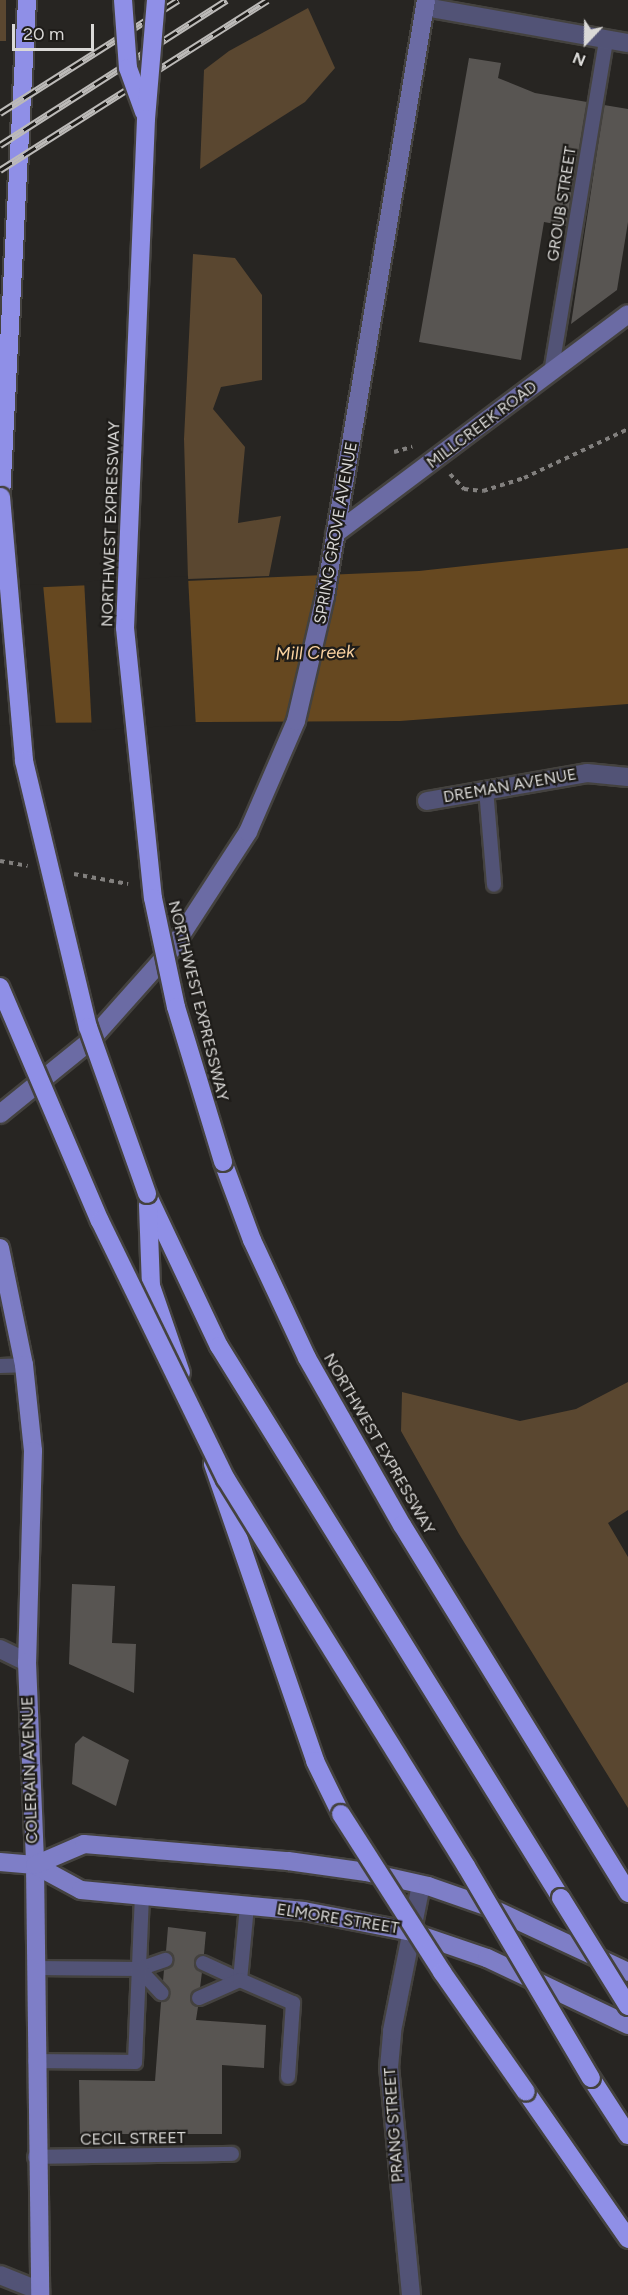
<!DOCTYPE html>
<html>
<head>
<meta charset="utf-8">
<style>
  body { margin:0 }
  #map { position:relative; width:628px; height:2295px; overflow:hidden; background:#272522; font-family:Figtree,sans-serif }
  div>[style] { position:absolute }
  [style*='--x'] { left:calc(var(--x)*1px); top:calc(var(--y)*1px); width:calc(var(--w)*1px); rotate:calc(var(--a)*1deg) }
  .green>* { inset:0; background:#5a4730; transform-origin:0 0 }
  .water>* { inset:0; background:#664820 }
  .pier>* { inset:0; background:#272522; transform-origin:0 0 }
  .building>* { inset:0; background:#585552 }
  .path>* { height:4px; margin-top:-2px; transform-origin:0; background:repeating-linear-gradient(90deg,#82807e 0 4.5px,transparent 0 9px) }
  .roads { filter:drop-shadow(2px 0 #44423f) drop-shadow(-2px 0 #44423f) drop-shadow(0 2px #44423f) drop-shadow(0 -2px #44423f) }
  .lane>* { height:14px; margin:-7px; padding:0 7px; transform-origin:7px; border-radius:7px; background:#525376 }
  .street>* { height:18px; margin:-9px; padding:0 9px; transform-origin:9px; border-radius:9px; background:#525376 }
  .secondary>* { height:18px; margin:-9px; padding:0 9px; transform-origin:9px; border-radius:9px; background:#6b6ba4 }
  .primary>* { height:18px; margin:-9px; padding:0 9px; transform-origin:9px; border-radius:9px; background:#7e7ec7 }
  .highway>* { height:18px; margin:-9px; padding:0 9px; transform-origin:9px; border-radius:9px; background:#8f8fe7 }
  .rail>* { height:7px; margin-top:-3.5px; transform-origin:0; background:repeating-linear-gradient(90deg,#1e1c19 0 14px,#bcbab8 0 28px); box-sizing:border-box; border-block:2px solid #bcbab8 }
  .bridges { filter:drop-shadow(2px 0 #44423f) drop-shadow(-2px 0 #44423f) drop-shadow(0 2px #44423f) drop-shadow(0 -2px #44423f) }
  .highway-bridge>* { height:18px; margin:-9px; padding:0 9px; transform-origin:9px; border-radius:9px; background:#8f8fe7 }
  span { translate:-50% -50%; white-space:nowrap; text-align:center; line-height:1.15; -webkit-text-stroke:4.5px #1e1c19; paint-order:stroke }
  .street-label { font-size:16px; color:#dad9d7 }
  .water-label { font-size:18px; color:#fad2a0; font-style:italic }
  .north { position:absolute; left:556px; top:12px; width:60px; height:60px; -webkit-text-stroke:4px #1e1c19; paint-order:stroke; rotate:202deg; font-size:16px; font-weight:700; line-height:24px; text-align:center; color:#dad9d7 }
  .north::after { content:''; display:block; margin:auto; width:21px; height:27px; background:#dad9d7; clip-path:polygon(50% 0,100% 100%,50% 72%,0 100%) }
  .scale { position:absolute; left:12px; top:24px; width:82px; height:27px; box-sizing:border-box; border:3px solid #dad9d7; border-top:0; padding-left:8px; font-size:18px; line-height:21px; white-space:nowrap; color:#dad9d7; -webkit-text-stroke:4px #1e1c19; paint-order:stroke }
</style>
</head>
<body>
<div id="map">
  <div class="green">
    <i style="left:0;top:0;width:6px;height:41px"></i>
    <i style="clip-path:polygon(308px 8px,335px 68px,305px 102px,200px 169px,204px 70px,229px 51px)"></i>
    <i style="clip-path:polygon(193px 254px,235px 258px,262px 295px,262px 380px,221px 387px,213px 409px,245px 447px,238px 523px,281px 516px,269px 576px,188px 579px,184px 439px)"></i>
    <i style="clip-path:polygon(628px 1382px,628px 1510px,608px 1523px,628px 1557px,628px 1808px,459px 1534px,401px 1431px,402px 1392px,520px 1421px,576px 1409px)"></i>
  </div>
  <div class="water">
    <i style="clip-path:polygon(628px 548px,628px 704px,400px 721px,0 723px,0 589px,419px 571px)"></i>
  </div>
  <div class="pier">
    <i style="left:188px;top:576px;width:149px;height:104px;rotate:87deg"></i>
    <i style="clip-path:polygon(43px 584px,56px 725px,0 726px,0 586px)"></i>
  </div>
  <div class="building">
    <i style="clip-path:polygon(469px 58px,501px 63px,498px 78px,535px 93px,587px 102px,566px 226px,544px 222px,521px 360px,419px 342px)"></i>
    <i style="clip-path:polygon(604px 105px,628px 109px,628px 222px,617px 290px,571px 324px)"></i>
    <i style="clip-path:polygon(72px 1584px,115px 1586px,112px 1643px,136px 1644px,134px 1693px,69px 1664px)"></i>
    <i style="clip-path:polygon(83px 1736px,129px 1760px,116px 1806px,72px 1784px,75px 1744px)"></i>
    <i style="clip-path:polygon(168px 1927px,206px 1932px,204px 1954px,194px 1963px,202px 1972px,200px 1988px,190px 1998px,198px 2007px,196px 2020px,266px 2025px,264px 2068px,222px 2065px,222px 2134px,80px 2134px,79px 2080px,155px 2081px,161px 2002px,170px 1995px,163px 1981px,164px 1970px,174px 1961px,166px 1951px)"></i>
  </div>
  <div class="path">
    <i style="--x:394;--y:452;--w:19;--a:-16"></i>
    <i style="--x:450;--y:474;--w:21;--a:47"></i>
    <i style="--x:464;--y:489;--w:19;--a:6"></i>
    <i style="--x:483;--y:491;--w:43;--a:-17.6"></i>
    <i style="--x:524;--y:478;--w:115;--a:-25.2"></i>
    <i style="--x:0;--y:861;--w:28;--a:10"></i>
    <i style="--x:74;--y:874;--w:55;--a:10.5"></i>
  </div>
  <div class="roads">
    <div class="lane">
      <i style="--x:551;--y:373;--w:338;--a:-80.6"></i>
      <i style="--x:486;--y:789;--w:96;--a:85.2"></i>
      <i style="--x:0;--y:1366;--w:24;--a:-2"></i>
      <i style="--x:203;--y:1963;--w:41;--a:24.7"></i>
      <i style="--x:240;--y:1980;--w:74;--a:-84.6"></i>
      <i style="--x:35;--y:1968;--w:104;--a:0.6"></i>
      <i style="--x:139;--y:1969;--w:28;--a:-19"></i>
      <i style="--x:139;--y:1969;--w:33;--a:47"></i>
      <i style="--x:199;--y:1998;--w:45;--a:-23.7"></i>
      <i style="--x:240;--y:1980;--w:58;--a:23.5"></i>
      <i style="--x:293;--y:2003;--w:74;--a:93.9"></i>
      <i style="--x:35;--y:2061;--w:100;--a:0.6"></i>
      <i style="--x:135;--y:2062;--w:166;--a:-87.6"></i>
      <i style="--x:35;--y:2157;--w:197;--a:-0.9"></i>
    </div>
    <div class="street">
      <i style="--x:425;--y:7;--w:206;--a:10.1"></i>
      <i style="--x:427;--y:801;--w:162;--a:-9.9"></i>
      <i style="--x:587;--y:773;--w:41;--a:5.6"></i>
      <i style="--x:0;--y:1649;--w:30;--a:26"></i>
      <i style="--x:0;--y:2275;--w:43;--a:21.8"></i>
      <i style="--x:411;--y:2295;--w:228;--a:-95.5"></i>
      <i style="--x:389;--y:2068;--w:37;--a:-85"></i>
      <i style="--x:392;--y:2031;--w:149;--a:-78.8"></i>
    </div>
    <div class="secondary">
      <i style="--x:335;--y:534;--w:366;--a:-36.9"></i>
      <i style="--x:0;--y:1114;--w:114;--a:-39"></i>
      <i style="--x:89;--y:1042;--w:125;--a:-48.3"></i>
      <i style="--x:172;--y:949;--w:140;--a:-57"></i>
      <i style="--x:248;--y:832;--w:121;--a:-66.6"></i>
      <i style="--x:296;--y:721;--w:128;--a:-76.9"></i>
      <i style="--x:325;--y:596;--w:604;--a:-80.38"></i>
    </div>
    <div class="primary">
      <i style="--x:0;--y:1248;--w:119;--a:78.4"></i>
      <i style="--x:24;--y:1365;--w:86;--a:84"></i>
      <i style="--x:33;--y:1451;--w:211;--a:91.6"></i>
      <i style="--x:27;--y:1662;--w:203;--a:87.7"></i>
      <i style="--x:35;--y:1865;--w:430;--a:89.3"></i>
      <i style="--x:0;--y:1862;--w:35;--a:5"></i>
      <i style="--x:35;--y:1865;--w:52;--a:28.5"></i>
      <i style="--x:81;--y:1890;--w:224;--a:5.4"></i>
      <i style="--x:304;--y:1911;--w:106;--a:10.9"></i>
      <i style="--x:408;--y:1931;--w:83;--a:18.9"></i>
      <i style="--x:487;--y:1958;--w:156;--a:25.4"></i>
      <i style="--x:35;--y:1865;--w:53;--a:-23.2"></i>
      <i style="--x:84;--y:1844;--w:205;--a:4.8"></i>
      <i style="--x:288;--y:1861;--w:79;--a:8"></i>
      <i style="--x:366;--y:1872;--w:64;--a:12.7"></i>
      <i style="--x:428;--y:1886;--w:67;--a:19.2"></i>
      <i style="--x:491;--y:1908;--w:151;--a:25"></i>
    </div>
    <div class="highway">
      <i style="--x:1;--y:497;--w:498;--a:-87"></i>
      <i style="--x:223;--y:1162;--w:83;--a:69.6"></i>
      <i style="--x:252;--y:1240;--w:130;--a:65"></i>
      <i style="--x:307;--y:1358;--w:192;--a:60.4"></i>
      <i style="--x:402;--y:1525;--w:432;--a:58.4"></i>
      <i style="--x:147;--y:1194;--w:168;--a:64.7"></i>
      <i style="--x:219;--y:1346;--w:649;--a:58.22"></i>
      <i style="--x:148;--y:1205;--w:81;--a:87.9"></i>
      <i style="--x:151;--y:1286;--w:92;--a:71"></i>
      <i style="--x:213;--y:1464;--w:314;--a:71"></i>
      <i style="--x:315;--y:1761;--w:59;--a:63.9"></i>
      <i style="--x:591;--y:2078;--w:68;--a:57"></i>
      <i style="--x:526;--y:2092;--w:179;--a:55.2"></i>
    </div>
  </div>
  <div class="rail">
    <i style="--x:0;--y:113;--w:211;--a:-32.4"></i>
    <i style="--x:0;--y:145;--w:269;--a:-32.6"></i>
    <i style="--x:0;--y:170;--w:317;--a:-32.4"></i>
  </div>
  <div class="bridges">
    <div class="highway-bridge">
      <i style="--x:123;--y:0;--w:68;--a:85.8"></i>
      <i style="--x:128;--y:68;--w:47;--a:70"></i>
      <i style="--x:156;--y:0;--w:119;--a:94.8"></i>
      <i style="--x:146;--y:119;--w:509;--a:92.36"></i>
      <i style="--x:125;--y:628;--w:271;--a:84.1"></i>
      <i style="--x:153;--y:898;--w:111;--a:78.1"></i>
      <i style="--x:176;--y:1007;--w:162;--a:73.1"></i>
      <i style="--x:1;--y:497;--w:265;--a:85"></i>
      <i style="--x:24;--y:761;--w:274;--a:76.5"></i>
      <i style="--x:88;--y:1027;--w:177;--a:70.5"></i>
      <i style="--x:0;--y:987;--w:254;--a:66.9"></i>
      <i style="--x:100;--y:1221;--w:287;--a:64"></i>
      <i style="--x:226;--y:1479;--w:455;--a:58.2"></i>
      <i style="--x:466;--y:1866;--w:246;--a:59.5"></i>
      <i style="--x:341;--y:1814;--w:188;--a:57.4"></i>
      <i style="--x:442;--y:1972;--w:146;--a:55"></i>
      <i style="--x:561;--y:1898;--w:127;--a:58.2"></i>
    </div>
  </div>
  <div class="street-label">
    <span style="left:562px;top:204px;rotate:-81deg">GROUB STREET</span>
    <span style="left:482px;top:425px;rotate:-37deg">MILLCREEK ROAD</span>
    <span style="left:111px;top:524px;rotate:-88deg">NORTHWEST EXPRESSWAY</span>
    <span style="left:336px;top:533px;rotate:-80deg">SPRING GROVE AVENUE</span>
    <span style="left:510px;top:786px;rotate:-10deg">DREMAN AVENUE</span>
    <span style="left:198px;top:1001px;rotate:76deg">NORTHWEST EXPRESSWAY</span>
    <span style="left:379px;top:1444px;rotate:60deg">NORTHWEST EXPRESSWAY</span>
    <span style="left:30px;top:1770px;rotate:-92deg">COLERAIN AVENUE</span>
    <span style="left:338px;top:1919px;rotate:9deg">ELMORE STREET</span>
    <span style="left:394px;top:2125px;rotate:-94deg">PRANG STREET</span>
    <span style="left:133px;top:2139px;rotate:-1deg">CECIL STREET</span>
  </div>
  <div class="water-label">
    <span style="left:315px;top:653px;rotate:-2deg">Mill Creek</span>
  </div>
  <div class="north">N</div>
  <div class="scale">20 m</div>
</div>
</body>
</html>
